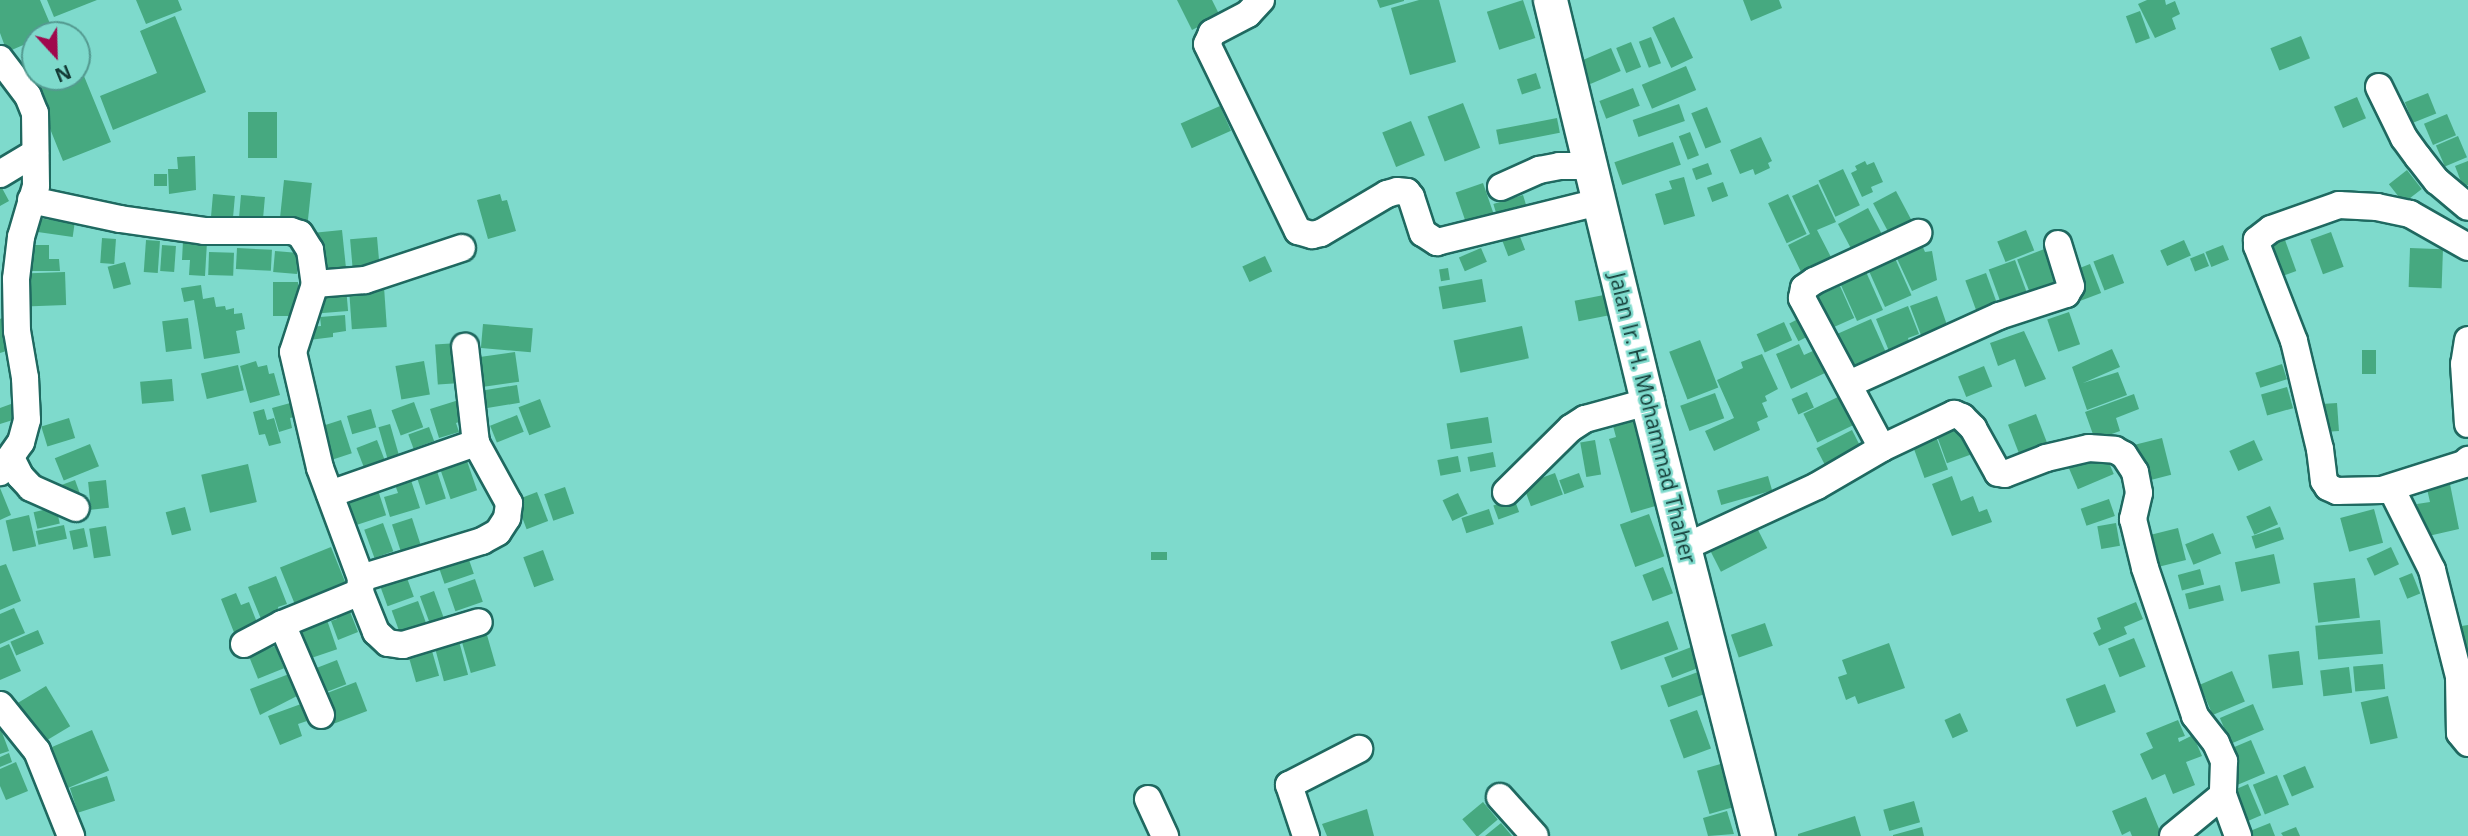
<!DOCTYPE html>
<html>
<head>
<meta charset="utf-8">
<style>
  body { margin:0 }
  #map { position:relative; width:2468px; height:836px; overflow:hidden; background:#7edacc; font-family:"Open Sans",sans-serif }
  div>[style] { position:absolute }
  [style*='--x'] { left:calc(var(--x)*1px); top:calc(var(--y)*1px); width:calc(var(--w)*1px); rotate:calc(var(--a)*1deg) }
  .building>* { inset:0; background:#46a980; transform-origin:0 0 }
  .roads { filter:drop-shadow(2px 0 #1f6960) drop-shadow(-2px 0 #1f6960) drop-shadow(0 2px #1f6960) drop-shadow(0 -2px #1f6960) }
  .minor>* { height:26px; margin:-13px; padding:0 13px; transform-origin:13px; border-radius:13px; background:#fff }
  .major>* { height:33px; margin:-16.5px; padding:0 16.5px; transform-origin:16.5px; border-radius:16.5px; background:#fff }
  span { translate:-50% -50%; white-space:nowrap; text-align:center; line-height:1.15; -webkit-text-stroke:5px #7edacc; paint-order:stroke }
  .street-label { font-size:21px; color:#133b36 }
  .north { position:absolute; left:21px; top:21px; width:70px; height:70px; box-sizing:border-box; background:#7edacc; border:2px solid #539a90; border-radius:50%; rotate:158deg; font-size:19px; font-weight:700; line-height:28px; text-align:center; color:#133b36 }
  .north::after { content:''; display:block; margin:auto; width:24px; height:32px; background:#a0084d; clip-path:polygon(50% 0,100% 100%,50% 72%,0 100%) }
</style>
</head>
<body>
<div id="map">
  <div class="building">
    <i style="clip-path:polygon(0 0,40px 0,54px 33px,35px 35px,35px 40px,7px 52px,0 33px)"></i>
    <i style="clip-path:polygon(47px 0,97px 0,54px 17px)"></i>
    <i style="clip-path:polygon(136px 0,178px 0,182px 10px,146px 24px)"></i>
    <i style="clip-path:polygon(1177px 0,1212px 0,1220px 16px,1192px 30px)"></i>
    <i style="clip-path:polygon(1377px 0,1404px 0,1404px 1px,1380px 8px)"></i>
    <i style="clip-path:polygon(1419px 0,1439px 0,1456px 62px,1410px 75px,1391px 8px)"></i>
    <i style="left:1523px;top:0;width:40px;height:38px;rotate:72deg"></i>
    <i style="clip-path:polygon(1743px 0,1779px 0,1782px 8px,1751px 21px)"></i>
    <i style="clip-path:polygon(2147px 0,2165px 0,2166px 5px,2175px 1px,2180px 14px,2172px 18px,2176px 29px,2155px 38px,2138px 4px)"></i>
    <i style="left:2140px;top:11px;width:29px;height:15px;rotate:70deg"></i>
    <i style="clip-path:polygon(175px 16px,206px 92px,113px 130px,100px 96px,157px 73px,140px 31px)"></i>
    <i style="left:1674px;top:17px;width:45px;height:24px;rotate:65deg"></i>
    <i style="left:2301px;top:36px;width:24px;height:33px;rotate:68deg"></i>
    <i style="left:1651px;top:37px;width:28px;height:13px;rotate:69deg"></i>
    <i style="left:1631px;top:42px;width:27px;height:16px;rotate:68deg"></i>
    <i style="left:1611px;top:48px;width:25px;height:33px;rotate:67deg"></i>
    <i style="clip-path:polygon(35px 59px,35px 77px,77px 77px,77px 59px,111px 142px,63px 161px,24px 64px)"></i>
    <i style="left:1686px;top:66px;width:26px;height:48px;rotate:67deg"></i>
    <i style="left:1536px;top:73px;width:16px;height:20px;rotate:72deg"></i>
    <i style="left:1633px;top:88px;width:19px;height:36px;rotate:69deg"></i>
    <i style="left:2428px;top:93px;width:22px;height:25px;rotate:68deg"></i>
    <i style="left:2357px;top:97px;width:23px;height:25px;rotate:67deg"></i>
    <i style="left:1463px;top:103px;width:48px;height:38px;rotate:69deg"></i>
    <i style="left:1679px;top:104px;width:18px;height:49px;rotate:71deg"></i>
    <i style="left:1220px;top:106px;width:27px;height:43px;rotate:66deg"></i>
    <i style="left:1707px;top:107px;width:38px;height:17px;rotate:68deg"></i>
    <i style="left:248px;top:112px;width:29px;height:46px"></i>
    <i style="left:2447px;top:114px;width:23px;height:25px;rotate:67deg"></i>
    <i style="left:1557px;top:118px;width:15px;height:62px;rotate:79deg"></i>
    <i style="left:1411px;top:121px;width:37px;height:31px;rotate:68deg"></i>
    <i style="left:1690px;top:132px;width:25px;height:12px;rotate:69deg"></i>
    <i style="left:2458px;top:136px;width:23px;height:24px;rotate:67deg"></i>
    <i style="clip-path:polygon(1761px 137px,1772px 161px,1768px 163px,1770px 168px,1755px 175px,1753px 169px,1740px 174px,1730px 150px)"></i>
    <i style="left:1673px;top:142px;width:24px;height:62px;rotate:71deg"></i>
    <i style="clip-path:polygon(195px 156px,196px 190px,169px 194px,168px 169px,178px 169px,177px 157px)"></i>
    <i style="clip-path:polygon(1865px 161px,1867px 165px,1874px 162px,1883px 182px,1871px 187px,1873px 192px,1862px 197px,1851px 173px,1857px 170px,1855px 166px)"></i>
    <i style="clip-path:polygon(2468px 161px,2468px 185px,2463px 187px,2455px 166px)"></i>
    <i style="left:1708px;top:163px;width:12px;height:17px;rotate:70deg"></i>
    <i style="clip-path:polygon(18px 168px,22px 177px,2px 188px,9px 201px,0 206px,0 178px)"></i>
    <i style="left:1843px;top:169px;width:40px;height:27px;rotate:65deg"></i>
    <i style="left:2407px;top:170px;width:24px;height:23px;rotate:52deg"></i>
    <i style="left:154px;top:174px;width:13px;height:12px"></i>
    <i style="clip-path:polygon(1684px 177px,1695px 216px,1664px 225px,1655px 194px,1672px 189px,1669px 181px)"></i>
    <i style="left:284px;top:180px;width:28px;height:38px;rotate:6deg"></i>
    <i style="left:1723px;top:182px;width:15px;height:17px;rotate:70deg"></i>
    <i style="left:1483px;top:183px;width:37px;height:29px;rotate:71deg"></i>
    <i style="clip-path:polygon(1818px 184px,1836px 222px,1817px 230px,1833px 261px,1803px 276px,1788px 245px,1810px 234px,1792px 196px)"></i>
    <i style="left:1896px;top:191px;width:41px;height:26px;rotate:62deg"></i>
    <i style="left:213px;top:194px;width:22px;height:26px;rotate:5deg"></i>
    <i style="clip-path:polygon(500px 194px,502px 201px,507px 200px,516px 231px,488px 239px,477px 200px)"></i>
    <i style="left:1788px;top:194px;width:44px;height:22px;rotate:65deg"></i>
    <i style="left:241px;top:195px;width:24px;height:25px;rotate:5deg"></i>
    <i style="left:1523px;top:195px;width:17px;height:31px;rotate:73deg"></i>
    <i style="left:1868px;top:208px;width:36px;height:34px;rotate:62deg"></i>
    <i style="left:38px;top:218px;width:37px;height:14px;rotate:8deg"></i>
    <i style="left:342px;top:230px;width:44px;height:25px;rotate:84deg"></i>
    <i style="left:2026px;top:230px;width:22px;height:31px;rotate:68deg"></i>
    <i style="left:2331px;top:232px;width:37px;height:22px;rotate:70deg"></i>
    <i style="left:1519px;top:234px;width:17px;height:18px;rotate:69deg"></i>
    <i style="left:377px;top:237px;width:33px;height:27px;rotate:85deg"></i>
    <i style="left:102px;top:238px;width:14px;height:25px;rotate:4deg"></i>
    <i style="clip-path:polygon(1919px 238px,1925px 252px,1932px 251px,1937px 280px,1912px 291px,1893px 250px)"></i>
    <i style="left:146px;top:240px;width:14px;height:32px;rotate:4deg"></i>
    <i style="left:2184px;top:240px;width:17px;height:26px;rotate:66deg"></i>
    <i style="left:2285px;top:240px;width:33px;height:26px;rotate:70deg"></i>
    <i style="clip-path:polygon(183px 241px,207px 242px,205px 276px,189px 275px,190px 260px,182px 260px)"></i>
    <i style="clip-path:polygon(23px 245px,49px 245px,49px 259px,59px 259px,60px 271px,23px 271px)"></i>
    <i style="left:162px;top:245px;width:14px;height:26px;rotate:4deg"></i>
    <i style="left:2223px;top:245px;width:16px;height:19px;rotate:68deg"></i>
    <i style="left:237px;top:248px;width:35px;height:21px;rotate:3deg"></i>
    <i style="left:1481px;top:248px;width:15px;height:24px;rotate:67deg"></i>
    <i style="left:2047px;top:248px;width:42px;height:32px;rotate:69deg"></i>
    <i style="left:2410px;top:248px;width:33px;height:39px;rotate:2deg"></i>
    <i style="left:275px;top:251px;width:24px;height:21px;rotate:5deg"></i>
    <i style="left:209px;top:252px;width:25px;height:23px;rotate:2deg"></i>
    <i style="left:2204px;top:253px;width:14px;height:15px;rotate:69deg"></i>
    <i style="left:2113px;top:254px;width:31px;height:21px;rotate:69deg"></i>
    <i style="left:1265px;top:256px;width:17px;height:25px;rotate:65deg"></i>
    <i style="left:1894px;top:256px;width:43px;height:29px;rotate:66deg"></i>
    <i style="left:2015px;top:260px;width:38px;height:28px;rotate:70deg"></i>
    <i style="left:125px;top:262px;width:23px;height:18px;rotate:75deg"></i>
    <i style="left:2090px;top:264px;width:31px;height:22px;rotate:69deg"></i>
    <i style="clip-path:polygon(1863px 265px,1883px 310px,1857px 321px,1840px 283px)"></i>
    <i style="left:1448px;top:268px;width:12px;height:9px;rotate:81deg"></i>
    <i style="left:65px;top:272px;width:33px;height:41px;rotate:88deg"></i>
    <i style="left:1986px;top:273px;width:35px;height:22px;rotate:70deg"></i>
    <i style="left:1482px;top:279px;width:23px;height:44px;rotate:80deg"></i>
    <i style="left:298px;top:282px;width:34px;height:25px;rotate:90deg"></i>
    <i style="clip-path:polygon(201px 285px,203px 299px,214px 297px,216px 307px,225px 306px,226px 310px,234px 308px,234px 314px,242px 313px,245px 329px,236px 331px,240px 353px,204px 359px,194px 300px,184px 302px,181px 288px)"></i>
    <i style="left:1840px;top:286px;width:35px;height:32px;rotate:66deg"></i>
    <i style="left:346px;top:287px;width:24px;height:28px;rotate:85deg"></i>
    <i style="left:384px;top:287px;width:40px;height:35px;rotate:86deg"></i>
    <i style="left:1609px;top:294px;width:21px;height:35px;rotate:79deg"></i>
    <i style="clip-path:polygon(1937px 296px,1948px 328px,1924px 343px,1910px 306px)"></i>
    <i style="clip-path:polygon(1908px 306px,1919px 334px,1908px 338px,1910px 344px,1891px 356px,1876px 319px)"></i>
    <i style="left:2069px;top:312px;width:34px;height:23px;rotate:71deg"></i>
    <i style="clip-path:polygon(345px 315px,346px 331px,333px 333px,333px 337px,309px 340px,308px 327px,321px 326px,320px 317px)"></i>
    <i style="clip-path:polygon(2px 318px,13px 349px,0 353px,0 319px)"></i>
    <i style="left:188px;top:318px;width:31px;height:26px;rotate:83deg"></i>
    <i style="left:1800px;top:318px;width:20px;height:12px;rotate:63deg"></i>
    <i style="left:1871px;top:319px;width:43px;height:39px;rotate:66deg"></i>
    <i style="left:1784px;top:322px;width:20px;height:30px;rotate:66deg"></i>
    <i style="left:483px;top:324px;width:50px;height:24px;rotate:5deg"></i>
    <i style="left:1522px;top:326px;width:33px;height:70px;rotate:78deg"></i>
    <i style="clip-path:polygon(2024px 331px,2046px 379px,2025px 387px,2015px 359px,1998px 366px,1990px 343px)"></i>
    <i style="left:1700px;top:340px;width:51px;height:33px;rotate:69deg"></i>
    <i style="left:458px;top:343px;width:40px;height:23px;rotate:86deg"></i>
    <i style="clip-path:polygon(1799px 344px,1804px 355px,1815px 350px,1825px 373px,1791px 389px,1776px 354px)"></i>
    <i style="clip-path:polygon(2112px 349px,2120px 367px,2083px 383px,2118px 372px,2127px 395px,2087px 410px,2072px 367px)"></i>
    <i style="left:2362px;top:350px;width:14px;height:24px"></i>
    <i style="left:515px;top:352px;width:30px;height:41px;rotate:82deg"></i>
    <i style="clip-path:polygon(1762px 354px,1778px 389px,1765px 396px,1767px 401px,1762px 403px,1768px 417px,1757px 422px,1760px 430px,1714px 451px,1705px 431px,1734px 418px,1717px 380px,1743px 368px,1741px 362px)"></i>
    <i style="clip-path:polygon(256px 361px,258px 367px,267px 365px,269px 374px,274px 373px,280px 395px,250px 403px,240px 366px)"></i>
    <i style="left:424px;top:361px;width:34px;height:29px;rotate:80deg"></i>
    <i style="left:2282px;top:364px;width:16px;height:28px;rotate:72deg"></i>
    <i style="left:238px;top:365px;width:26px;height:38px;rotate:77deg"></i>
    <i style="left:1984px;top:366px;width:22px;height:28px;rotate:68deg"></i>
    <i style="left:172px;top:379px;width:22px;height:32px;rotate:85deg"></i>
    <i style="left:517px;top:385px;width:18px;height:36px;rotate:81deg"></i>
    <i style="left:2287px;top:387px;width:22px;height:27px;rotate:74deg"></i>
    <i style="left:1807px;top:392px;width:17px;height:17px;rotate:66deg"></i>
    <i style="left:1715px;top:393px;width:27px;height:37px;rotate:70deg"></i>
    <i style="clip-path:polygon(2134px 394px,2139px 409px,2116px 418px,2120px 431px,2095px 440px,2085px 412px)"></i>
    <i style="left:1842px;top:395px;width:32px;height:43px;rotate:64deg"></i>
    <i style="clip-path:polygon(462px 399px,468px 419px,456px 423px,459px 432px,439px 438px,430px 409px)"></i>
    <i style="left:540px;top:399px;width:30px;height:23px;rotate:69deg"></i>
    <i style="clip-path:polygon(294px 402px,298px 416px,290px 418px,292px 428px,279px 432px,272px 408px)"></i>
    <i style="left:414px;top:402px;width:27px;height:24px;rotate:70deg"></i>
    <i style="left:2337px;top:403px;width:28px;height:23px;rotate:86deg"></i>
    <i style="clip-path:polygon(11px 404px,16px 419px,0 424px,0 408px)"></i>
    <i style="clip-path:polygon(264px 409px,267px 420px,274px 418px,281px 443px,269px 446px,265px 434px,259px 435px,253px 412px)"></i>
    <i style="left:371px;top:409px;width:19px;height:25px;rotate:74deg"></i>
    <i style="left:2036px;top:414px;width:30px;height:30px;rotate:69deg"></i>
    <i style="left:517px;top:415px;width:18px;height:29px;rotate:68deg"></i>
    <i style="left:1488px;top:417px;width:26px;height:42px;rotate:81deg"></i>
    <i style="left:69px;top:418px;width:21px;height:29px;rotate:73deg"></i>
    <i style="left:341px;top:420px;width:35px;height:23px;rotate:72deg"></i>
    <i style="clip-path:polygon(1633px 420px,1659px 505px,1631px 513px,1609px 439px,1616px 437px,1613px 426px)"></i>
    <i style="left:1961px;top:423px;width:33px;height:27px;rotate:70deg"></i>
    <i style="left:390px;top:424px;width:32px;height:12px;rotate:74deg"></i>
    <i style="left:429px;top:427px;width:15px;height:22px;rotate:70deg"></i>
    <i style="left:1852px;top:430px;width:28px;height:40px;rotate:63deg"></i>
    <i style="left:1934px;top:431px;width:41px;height:25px;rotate:70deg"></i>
    <i style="left:2162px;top:438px;width:38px;height:29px;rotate:76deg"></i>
    <i style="left:377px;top:440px;width:22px;height:22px;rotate:69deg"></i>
    <i style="left:1595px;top:440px;width:35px;height:15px;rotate:80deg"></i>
    <i style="left:2254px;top:440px;width:22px;height:27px;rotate:66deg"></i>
    <i style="left:90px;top:444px;width:24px;height:38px;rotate:68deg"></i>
    <i style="left:2104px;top:451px;width:25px;height:39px;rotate:67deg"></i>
    <i style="left:1493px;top:452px;width:15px;height:26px;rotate:79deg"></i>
    <i style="left:1458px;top:456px;width:16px;height:21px;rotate:79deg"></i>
    <i style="left:466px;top:458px;width:34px;height:28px;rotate:71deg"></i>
    <i style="left:248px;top:464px;width:39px;height:48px;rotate:77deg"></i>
    <i style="left:436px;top:468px;width:32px;height:21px;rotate:72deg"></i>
    <i style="left:1555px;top:473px;width:23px;height:34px;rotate:70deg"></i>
    <i style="left:1579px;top:473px;width:15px;height:21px;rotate:70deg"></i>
    <i style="clip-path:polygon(409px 474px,420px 508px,390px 517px,384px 497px,398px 493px,393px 479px)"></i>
    <i style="left:1768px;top:476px;width:15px;height:53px;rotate:74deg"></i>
    <i style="clip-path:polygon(1952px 476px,1961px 501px,1973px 496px,1979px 512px,1987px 509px,1992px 522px,1952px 536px,1932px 484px)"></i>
    <i style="left:75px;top:480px;width:15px;height:21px;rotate:70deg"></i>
    <i style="left:106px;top:480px;width:28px;height:18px;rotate:84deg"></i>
    <i style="left:375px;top:481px;width:36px;height:32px;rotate:72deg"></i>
    <i style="clip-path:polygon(2450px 484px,2459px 529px,2424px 537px,2417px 504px,2430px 502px,2427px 489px)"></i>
    <i style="left:565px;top:487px;width:28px;height:22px;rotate:71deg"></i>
    <i style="clip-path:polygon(0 488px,11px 515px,0 520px)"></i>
    <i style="left:537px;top:492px;width:31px;height:23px;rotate:69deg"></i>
    <i style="left:1458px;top:493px;width:23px;height:17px;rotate:65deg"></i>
    <i style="left:1514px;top:498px;width:15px;height:22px;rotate:70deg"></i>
    <i style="left:2109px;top:499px;width:18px;height:30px;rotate:71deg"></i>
    <i style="left:2270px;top:506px;width:20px;height:26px;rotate:66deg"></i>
    <i style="left:56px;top:507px;width:17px;height:23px;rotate:77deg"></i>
    <i style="left:185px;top:507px;width:24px;height:20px;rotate:75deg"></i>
    <i style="left:1489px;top:509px;width:16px;height:29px;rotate:72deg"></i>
    <i style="left:2374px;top:509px;width:35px;height:35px;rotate:75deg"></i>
    <i style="left:1649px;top:514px;width:45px;height:31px;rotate:70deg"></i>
    <i style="left:29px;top:515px;width:32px;height:24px;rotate:77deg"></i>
    <i style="left:412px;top:518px;width:28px;height:21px;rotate:72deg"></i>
    <i style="left:383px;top:523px;width:30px;height:20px;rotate:70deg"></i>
    <i style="left:2116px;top:523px;width:23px;height:19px;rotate:80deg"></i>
    <i style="left:1755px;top:524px;width:27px;height:52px;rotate:63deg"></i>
    <i style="left:64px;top:525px;width:14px;height:29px;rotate:78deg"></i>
    <i style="left:106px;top:526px;width:30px;height:17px;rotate:81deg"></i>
    <i style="left:2280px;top:527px;width:13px;height:30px;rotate:72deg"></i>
    <i style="left:84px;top:528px;width:19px;height:15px;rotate:78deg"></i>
    <i style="left:2178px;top:528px;width:33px;height:34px;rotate:76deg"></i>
    <i style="left:2213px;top:533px;width:22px;height:30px;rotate:68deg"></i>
    <i style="left:331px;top:547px;width:38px;height:55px;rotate:68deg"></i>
    <i style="left:2391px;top:547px;width:19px;height:27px;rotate:65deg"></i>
    <i style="left:543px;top:550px;width:32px;height:21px;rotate:70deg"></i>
    <i style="left:466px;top:551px;width:24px;height:31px;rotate:71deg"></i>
    <i style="left:1167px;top:552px;width:8px;height:16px;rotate:90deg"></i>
    <i style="left:2274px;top:554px;width:30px;height:40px;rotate:78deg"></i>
    <i style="clip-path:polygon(6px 564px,21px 601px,0 610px,0 566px)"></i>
    <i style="left:1663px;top:567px;width:28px;height:22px;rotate:69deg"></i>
    <i style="left:2200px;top:569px;width:16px;height:23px;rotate:75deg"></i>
    <i style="left:2412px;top:573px;width:22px;height:14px;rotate:68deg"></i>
    <i style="clip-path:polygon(276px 576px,287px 604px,278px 607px,279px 612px,261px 619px,248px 587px)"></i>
    <i style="left:407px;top:578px;width:20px;height:28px;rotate:70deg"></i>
    <i style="left:2355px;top:578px;width:40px;height:42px;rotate:83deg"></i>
    <i style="left:475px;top:579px;width:24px;height:29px;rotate:71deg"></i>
    <i style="left:2220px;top:585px;width:16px;height:36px;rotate:76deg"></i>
    <i style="left:434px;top:591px;width:30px;height:15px;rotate:70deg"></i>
    <i style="clip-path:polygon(236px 593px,241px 605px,249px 602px,258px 625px,235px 635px,221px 599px)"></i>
    <i style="left:418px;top:601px;width:23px;height:28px;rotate:70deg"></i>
    <i style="clip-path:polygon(2136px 602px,2143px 619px,2124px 627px,2127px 634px,2099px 646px,2093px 633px,2101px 629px,2097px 618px)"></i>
    <i style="clip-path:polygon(347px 604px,358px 632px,338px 640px,331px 621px,337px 619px,333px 609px)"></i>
    <i style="clip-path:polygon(14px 608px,25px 633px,0 644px,0 614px)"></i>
    <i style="left:326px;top:617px;width:34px;height:35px;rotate:71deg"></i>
    <i style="left:2380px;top:620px;width:34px;height:65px;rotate:85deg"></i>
    <i style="left:1668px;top:621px;width:30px;height:61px;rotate:70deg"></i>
    <i style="left:1765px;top:623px;width:24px;height:36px;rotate:71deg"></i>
    <i style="clip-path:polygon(2468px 625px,2468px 667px,2455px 627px)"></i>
    <i style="left:38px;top:630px;width:15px;height:30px;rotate:67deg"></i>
    <i style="left:487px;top:635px;width:32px;height:26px;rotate:74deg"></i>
    <i style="left:2134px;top:638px;width:31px;height:28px;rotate:68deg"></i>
    <i style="left:459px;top:641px;width:35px;height:25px;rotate:75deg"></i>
    <i style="clip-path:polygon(1889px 643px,1905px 688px,1858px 704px,1855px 696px,1846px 700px,1838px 677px,1847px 674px,1842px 660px)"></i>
    <i style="clip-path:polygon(9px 644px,21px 671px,0 680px,0 648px)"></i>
    <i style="left:430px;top:644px;width:33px;height:24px;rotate:74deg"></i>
    <i style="left:275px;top:646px;width:24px;height:28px;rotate:68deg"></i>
    <i style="left:1694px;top:646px;width:22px;height:32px;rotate:69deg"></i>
    <i style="left:2299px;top:651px;width:34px;height:31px;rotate:83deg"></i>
    <i style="left:337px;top:660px;width:26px;height:22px;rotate:69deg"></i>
    <i style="left:2383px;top:664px;width:25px;height:30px;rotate:85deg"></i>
    <i style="left:2349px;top:667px;width:26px;height:29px;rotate:83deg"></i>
    <i style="left:2232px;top:671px;width:33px;height:35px;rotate:67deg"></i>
    <i style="left:1698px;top:672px;width:23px;height:40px;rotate:70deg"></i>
    <i style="clip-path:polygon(289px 674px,297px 696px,260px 715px,250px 689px)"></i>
    <i style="left:356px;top:682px;width:31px;height:35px;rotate:69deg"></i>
    <i style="left:2105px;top:684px;width:30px;height:42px;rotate:69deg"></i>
    <i style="left:46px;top:686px;width:47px;height:36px;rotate:59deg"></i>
    <i style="left:2388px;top:696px;width:43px;height:28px;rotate:77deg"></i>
    <i style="clip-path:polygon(301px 704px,307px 721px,298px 724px,302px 736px,280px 745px,268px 716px)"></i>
    <i style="left:2253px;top:704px;width:28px;height:36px;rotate:67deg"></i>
    <i style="left:1697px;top:710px;width:41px;height:29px;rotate:70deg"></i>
    <i style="left:1960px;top:713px;width:20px;height:17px;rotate:66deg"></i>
    <i style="clip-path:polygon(2178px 720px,2185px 736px,2178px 738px,2179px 742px,2193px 735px,2202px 756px,2186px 762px,2195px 785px,2173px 794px,2165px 774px,2152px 780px,2140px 754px,2153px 748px,2146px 733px)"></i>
    <i style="clip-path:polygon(0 727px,9px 751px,0 754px)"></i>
    <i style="left:92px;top:730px;width:44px;height:46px;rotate:67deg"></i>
    <i style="left:2251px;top:740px;width:36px;height:29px;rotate:67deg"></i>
    <i style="clip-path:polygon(9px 753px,12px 762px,0 767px,0 757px)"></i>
    <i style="clip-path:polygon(16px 762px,28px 791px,6px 800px,0 786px,0 769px)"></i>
    <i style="left:1724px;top:763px;width:45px;height:28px;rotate:74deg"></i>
    <i style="left:2305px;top:766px;width:23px;height:24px;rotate:67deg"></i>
    <i style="left:2277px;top:775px;width:32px;height:26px;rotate:68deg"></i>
    <i style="left:107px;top:776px;width:26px;height:39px;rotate:72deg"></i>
    <i style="left:2248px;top:784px;width:34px;height:24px;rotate:67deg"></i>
    <i style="clip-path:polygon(2146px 797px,2162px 836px,2132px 836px,2130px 831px,2122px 835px,2112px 811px)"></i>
    <i style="left:1914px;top:801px;width:22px;height:32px;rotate:74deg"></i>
    <i style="left:1483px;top:802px;width:23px;height:27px;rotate:50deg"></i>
    <i style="clip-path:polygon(1367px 809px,1374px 836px,1327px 836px,1322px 824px)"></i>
    <i style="clip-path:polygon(1727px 811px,1734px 834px,1708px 836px,1703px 818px)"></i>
    <i style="clip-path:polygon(1855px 816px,1861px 836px,1798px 836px,1798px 834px)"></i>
    <i style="clip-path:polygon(1501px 823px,1512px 836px,1485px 836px)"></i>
    <i style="clip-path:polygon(2270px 823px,2275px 836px,2246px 836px,2245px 833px)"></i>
    <i style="clip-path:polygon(1922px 827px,1924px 836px,1893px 836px,1893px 835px)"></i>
    <i style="clip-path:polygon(2296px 827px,2300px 836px,2283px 836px,2281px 833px)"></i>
  </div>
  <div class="roads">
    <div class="minor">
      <i style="--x:1261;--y:0;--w:19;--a:133"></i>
      <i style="--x:1248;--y:14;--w:41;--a:152.2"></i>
      <i style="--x:1212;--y:33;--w:12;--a:114"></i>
      <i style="--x:1207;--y:44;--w:208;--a:64.1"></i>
      <i style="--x:1298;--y:231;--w:15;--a:16"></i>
      <i style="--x:1312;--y:235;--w:9;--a:-13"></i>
      <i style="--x:1321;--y:233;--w:77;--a:-30.6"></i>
      <i style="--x:1387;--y:194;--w:10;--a:-17"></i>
      <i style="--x:1397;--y:191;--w:10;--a:6"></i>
      <i style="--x:1407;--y:192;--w:6;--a:51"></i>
      <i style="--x:1411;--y:197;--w:38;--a:72"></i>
      <i style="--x:1423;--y:233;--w:17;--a:33"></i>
      <i style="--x:1437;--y:242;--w:167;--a:-13.9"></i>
      <i style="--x:0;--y:59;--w:46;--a:52.9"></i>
      <i style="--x:28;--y:96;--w:18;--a:68"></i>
      <i style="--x:35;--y:113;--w:73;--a:89.2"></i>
      <i style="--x:36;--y:186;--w:53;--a:106.4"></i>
      <i style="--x:21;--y:237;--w:42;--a:96.8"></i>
      <i style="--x:16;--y:279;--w:52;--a:88.9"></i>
      <i style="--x:17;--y:331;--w:48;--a:80.3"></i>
      <i style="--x:25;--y:378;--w:42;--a:87.3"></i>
      <i style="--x:27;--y:420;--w:23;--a:105"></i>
      <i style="--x:21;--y:442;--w:37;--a:125"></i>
      <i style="--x:2379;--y:87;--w:57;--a:63.9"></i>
      <i style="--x:2404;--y:138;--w:24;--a:54"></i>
      <i style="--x:2418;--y:157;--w:31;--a:52"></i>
      <i style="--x:2437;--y:181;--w:40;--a:40"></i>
      <i style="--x:0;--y:174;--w:41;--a:-31"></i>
      <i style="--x:1501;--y:187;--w:42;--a:-24.1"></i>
      <i style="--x:1539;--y:170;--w:20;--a:-11"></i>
      <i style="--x:1559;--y:166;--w:31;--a:0"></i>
      <i style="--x:31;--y:200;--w:91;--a:12.1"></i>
      <i style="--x:120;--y:219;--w:85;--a:8.1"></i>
      <i style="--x:204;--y:231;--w:87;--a:0"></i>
      <i style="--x:291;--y:231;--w:9;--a:18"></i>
      <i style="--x:300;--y:234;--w:19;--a:58"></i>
      <i style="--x:310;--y:250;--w:34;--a:82"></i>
      <i style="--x:315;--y:284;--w:71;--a:107.9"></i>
      <i style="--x:293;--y:352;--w:119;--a:76.9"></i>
      <i style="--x:320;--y:468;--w:117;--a:69.6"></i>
      <i style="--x:361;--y:578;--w:14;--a:94"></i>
      <i style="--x:360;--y:592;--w:43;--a:68.2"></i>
      <i style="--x:376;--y:632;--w:16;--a:43"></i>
      <i style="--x:388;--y:643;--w:15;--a:8"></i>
      <i style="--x:403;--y:645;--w:79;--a:-16.8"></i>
      <i style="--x:2468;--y:247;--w:67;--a:-150.4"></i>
      <i style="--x:2410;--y:214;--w:34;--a:-168"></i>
      <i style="--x:2377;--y:207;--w:38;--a:-177"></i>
      <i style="--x:2339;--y:205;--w:72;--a:160.6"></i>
      <i style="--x:2271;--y:229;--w:18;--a:142"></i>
      <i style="--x:2257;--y:240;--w:6;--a:90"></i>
      <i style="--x:2257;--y:246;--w:102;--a:68.7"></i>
      <i style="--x:2294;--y:341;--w:111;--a:76.5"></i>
      <i style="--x:2320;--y:449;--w:32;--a:83"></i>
      <i style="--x:2324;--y:481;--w:7;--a:56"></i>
      <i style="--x:2328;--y:487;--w:10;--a:24"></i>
      <i style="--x:2337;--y:491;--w:45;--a:-1.3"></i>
      <i style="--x:2382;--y:490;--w:86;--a:-17.6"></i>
      <i style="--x:2464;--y:464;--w:6;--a:-45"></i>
      <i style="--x:315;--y:284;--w:50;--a:-4.6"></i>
      <i style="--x:365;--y:280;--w:102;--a:-18.3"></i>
      <i style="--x:2468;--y:340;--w:24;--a:99"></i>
      <i style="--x:2464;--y:364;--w:60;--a:86.2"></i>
      <i style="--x:1849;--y:384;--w:165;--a:-24.4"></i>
      <i style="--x:1999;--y:316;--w:71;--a:-18.2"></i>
      <i style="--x:2066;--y:294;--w:9;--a:-58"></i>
      <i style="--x:2071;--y:286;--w:44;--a:-107.2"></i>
      <i style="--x:1882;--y:448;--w:170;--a:-118.1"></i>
      <i style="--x:1802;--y:298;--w:10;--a:-79"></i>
      <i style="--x:1804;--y:288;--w:12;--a:-35"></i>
      <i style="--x:1814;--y:281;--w:115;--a:-24.8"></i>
      <i style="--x:11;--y:458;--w:20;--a:63"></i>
      <i style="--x:20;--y:476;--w:16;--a:47"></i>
      <i style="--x:31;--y:488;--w:49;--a:24"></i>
      <i style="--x:2391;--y:488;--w:92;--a:63.4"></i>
      <i style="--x:2432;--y:570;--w:110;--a:75.8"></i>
      <i style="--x:2459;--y:677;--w:56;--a:89"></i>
      <i style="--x:2460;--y:733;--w:13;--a:51"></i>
      <i style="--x:1506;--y:492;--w:91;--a:-44.6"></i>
      <i style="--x:1571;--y:428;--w:17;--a:-33"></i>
      <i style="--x:1585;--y:419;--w:64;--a:-15.3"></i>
      <i style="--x:330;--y:494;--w:155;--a:-19.3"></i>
      <i style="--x:1685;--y:547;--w:145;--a:-24.8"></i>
      <i style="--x:1817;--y:486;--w:75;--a:-30.3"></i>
      <i style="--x:1882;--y:448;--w:80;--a:-25.3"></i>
      <i style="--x:1954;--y:414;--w:9;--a:21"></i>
      <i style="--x:1962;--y:417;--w:16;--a:45"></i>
      <i style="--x:1973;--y:428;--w:51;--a:60.9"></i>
      <i style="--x:1998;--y:473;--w:7;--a:8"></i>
      <i style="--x:2005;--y:474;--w:44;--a:-21.3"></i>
      <i style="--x:2046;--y:458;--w:44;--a:-13.1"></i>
      <i style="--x:2089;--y:448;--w:26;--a:4"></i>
      <i style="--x:2115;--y:450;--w:10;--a:29"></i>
      <i style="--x:2124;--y:455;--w:20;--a:57"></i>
      <i style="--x:2135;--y:472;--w:21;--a:79"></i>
      <i style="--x:2139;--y:493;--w:27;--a:103"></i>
      <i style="--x:2133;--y:519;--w:50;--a:76.2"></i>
      <i style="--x:2145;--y:568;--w:156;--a:71.3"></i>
      <i style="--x:2195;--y:716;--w:34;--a:52"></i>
      <i style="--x:2216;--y:743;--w:20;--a:66"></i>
      <i style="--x:2224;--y:761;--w:34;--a:92"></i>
      <i style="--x:2223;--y:795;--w:44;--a:69.9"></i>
      <i style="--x:361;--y:578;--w:127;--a:-17"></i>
      <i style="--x:482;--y:541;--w:18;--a:-29"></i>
      <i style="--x:498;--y:532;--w:17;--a:-57"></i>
      <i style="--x:507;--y:518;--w:15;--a:-82"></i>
      <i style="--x:509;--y:503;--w:68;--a:-118.8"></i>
      <i style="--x:476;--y:443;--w:97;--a:-96.5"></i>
      <i style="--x:282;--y:624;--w:99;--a:66.8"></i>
      <i style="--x:244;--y:644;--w:43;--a:-27.8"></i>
      <i style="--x:282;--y:624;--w:84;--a:-22.3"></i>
      <i style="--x:0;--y:705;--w:59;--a:51.2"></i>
      <i style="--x:37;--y:751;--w:92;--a:68.2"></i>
      <i style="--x:1500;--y:797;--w:52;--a:48.1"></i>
      <i style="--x:1148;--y:799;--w:41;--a:65.3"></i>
      <i style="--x:1306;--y:836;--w:54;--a:-108.4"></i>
      <i style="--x:1289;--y:785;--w:79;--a:-27.2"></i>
      <i style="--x:2173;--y:836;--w:65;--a:-39.4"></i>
    </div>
    <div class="major">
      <i style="--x:1550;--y:0;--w:414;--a:76.4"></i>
      <i style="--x:1647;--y:402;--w:448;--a:75.7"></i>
    </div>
  </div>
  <div class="street-label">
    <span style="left:1653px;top:418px;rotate:76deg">Jalan Ir. H. Mohammad Thaher</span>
  </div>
  <div class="north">N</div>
</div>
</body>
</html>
